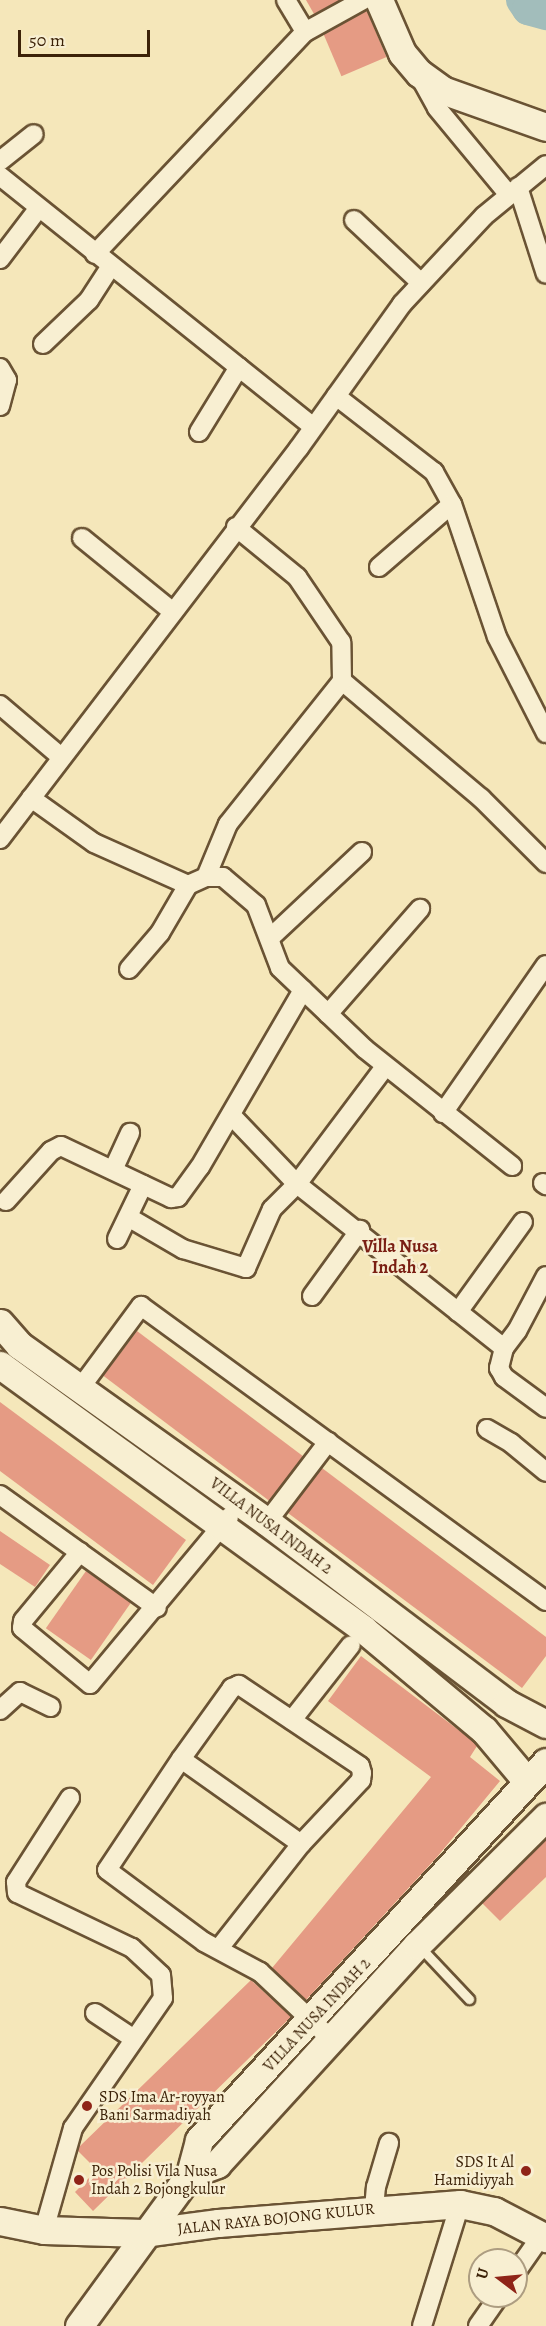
<!DOCTYPE html>
<html>
<head>
<meta charset="utf-8">
<style>
  body { margin:0 }
  #map { position:relative; width:546px; height:2326px; overflow:hidden; background:#f5e7ba; font-family:Alegreya,serif }
  div>[style] { position:absolute }
  [style*='--x'] { left:calc(var(--x)*1px); top:calc(var(--y)*1px); width:calc(var(--w)*1px); rotate:calc(var(--a)*1deg) }
  .river>* { height:32px; margin:-16px; padding:0 16px; transform-origin:16px; border-radius:16px; background:#a2bdbb }
  .building>* { inset:0; background:#e59b84; transform-origin:0 0 }
  .roads { filter:drop-shadow(2px 0 #6a5334) drop-shadow(-2px 0 #6a5334) drop-shadow(0 2px #6a5334) drop-shadow(0 -2px #6a5334) }
  .lane>* { height:9px; margin:-4.5px; padding:0 4.5px; transform-origin:4.5px; border-radius:4.5px; background:#f8efd2 }
  .street>* { height:18px; margin:-9px; padding:0 9px; transform-origin:9px; border-radius:9px; background:#f8efd2 }
  .secondary>* { height:27px; margin:-13.5px; padding:0 13.5px; transform-origin:13.5px; border-radius:13.5px; background:#f8efd2 }
  .dots>* { width:16px; height:16px; translate:-50% -50%; box-sizing:border-box; border:3px solid #f8efd2; border-radius:50% }
  span { translate:-50% -50%; white-space:nowrap; text-align:center; line-height:1.15; -webkit-text-stroke:5px #f8efd2; paint-order:stroke }
  .street-label { font-size:16px; color:#3c2208 }
  .poi-label { font-size:16px; color:#3c2208 }
  .left { translate:0 -50%; text-align:left }
  .right { translate:-100% -50%; text-align:right }
  .neighbourhood-label { font-size:18px; color:#7a1f14; font-weight:700 }
  .north { position:absolute; left:468px; top:2248px; width:60px; height:60px; box-sizing:border-box; background:#f8efd2; border:2px solid #ad9d81; border-radius:50%; rotate:286deg; font-size:16px; font-weight:700; line-height:24px; text-align:center; color:#3c2208 }
  .north::after { content:''; display:block; margin:auto; width:21px; height:27px; background:#8f2418; clip-path:polygon(50% 0,100% 100%,50% 72%,0 100%) }
  .scale { position:absolute; left:18px; top:30px; width:132px; height:27px; box-sizing:border-box; border:3px solid #3c2208; border-top:0; padding-left:8px; font-size:18px; line-height:21px; white-space:nowrap; color:#3c2208; -webkit-text-stroke:4px #f8efd2; paint-order:stroke }
</style>
</head>
<body>
<div id="map">
  <div class="river">
    <i style="--x:522;--y:0;--w:11;--a:56"></i>
    <i style="--x:528;--y:9;--w:19;--a:16"></i>
  </div>
  <div class="building">
    <i style="clip-path:polygon(306px 0,340px 0,314px 14px)"></i>
    <i style="left:367px;top:11px;width:50px;height:49px;rotate:67deg"></i>
    <i style="left:137px;top:1331px;width:208px;height:56px;rotate:37deg"></i>
    <i style="clip-path:polygon(0 1402px,186px 1540px,153px 1585px,0 1471px)"></i>
    <i style="clip-path:polygon(322px 1468px,546px 1637px,546px 1656px,522px 1688px,288px 1513px)"></i>
    <i style="clip-path:polygon(0 1531px,50px 1565px,35px 1587px,0 1564px)"></i>
    <i style="left:86px;top:1571px;width:55px;height:70px;rotate:35deg"></i>
    <i style="clip-path:polygon(361px 1656px,473px 1741px,477px 1746px,470px 1757px,500px 1781px,437px 1857px,306px 2000px,272px 1968px,431px 1777px,328px 1701px)"></i>
    <i style="clip-path:polygon(546px 1839px,546px 1877px,500px 1921px,482px 1903px)"></i>
    <i style="clip-path:polygon(251px 1980px,291px 2017px,93px 2211px,75px 2192px,97px 2170px,78px 2151px,79px 2147px)"></i>
  </div>
  <div class="roads">
    <div class="lane">
      <i style="--x:419;--y:1946;--w:73;--a:46.7"></i>
    </div>
    <div class="street">
      <i style="--x:286;--y:0;--w:37;--a:59"></i>
      <i style="--x:420;--y:77;--w:35;--a:61"></i>
      <i style="--x:437;--y:108;--w:113;--a:50.4"></i>
      <i style="--x:0;--y:161;--w:43;--a:-38.5"></i>
      <i style="--x:0;--y:176;--w:400;--a:38.7"></i>
      <i style="--x:518;--y:187;--w:91;--a:72.2"></i>
      <i style="--x:354;--y:220;--w:92;--a:43.2"></i>
      <i style="--x:95;--y:254;--w:306;--a:-46.6"></i>
      <i style="--x:305;--y:32;--w:66;--a:-28.9"></i>
      <i style="--x:0;--y:259;--w:63;--a:-52.8"></i>
      <i style="--x:43;--y:344;--w:64;--a:-43.7"></i>
      <i style="--x:89;--y:300;--w:40;--a:-57.1"></i>
      <i style="--x:0;--y:368;--w:14;--a:60"></i>
      <i style="--x:7;--y:380;--w:27;--a:105"></i>
      <i style="--x:336;--y:396;--w:124;--a:37.8"></i>
      <i style="--x:434;--y:472;--w:37;--a:61"></i>
      <i style="--x:452;--y:504;--w:140;--a:71.3"></i>
      <i style="--x:497;--y:637;--w:108;--a:63"></i>
      <i style="--x:199;--y:432;--w:76;--a:-58.4"></i>
      <i style="--x:82;--y:538;--w:117;--a:39.1"></i>
      <i style="--x:379;--y:567;--w:96;--a:-40.8"></i>
      <i style="--x:342;--y:681;--w:182;--a:40.1"></i>
      <i style="--x:481;--y:798;--w:92;--a:45"></i>
      <i style="--x:0;--y:705;--w:80;--a:40.4"></i>
      <i style="--x:31;--y:798;--w:77;--a:35.5"></i>
      <i style="--x:94;--y:843;--w:103;--a:24.1"></i>
      <i style="--x:188;--y:885;--w:20;--a:-24"></i>
      <i style="--x:206;--y:877;--w:17;--a:0"></i>
      <i style="--x:223;--y:877;--w:43;--a:40.3"></i>
      <i style="--x:256;--y:905;--w:67;--a:69.1"></i>
      <i style="--x:280;--y:968;--w:117;--a:43.6"></i>
      <i style="--x:365;--y:1049;--w:188;--a:38.5"></i>
      <i style="--x:0;--y:839;--w:492;--a:-52.6"></i>
      <i style="--x:299;--y:448;--w:177;--a:-54.4"></i>
      <i style="--x:402;--y:304;--w:120;--a:-47"></i>
      <i style="--x:484;--y:216;--w:80;--a:-39.4"></i>
      <i style="--x:206;--y:877;--w:57;--a:-67.5"></i>
      <i style="--x:228;--y:824;--w:183;--a:-51.4"></i>
      <i style="--x:342;--y:681;--w:39;--a:-91"></i>
      <i style="--x:341;--y:642;--w:78;--a:-124.1"></i>
      <i style="--x:297;--y:577;--w:79;--a:-140.7"></i>
      <i style="--x:270;--y:938;--w:126;--a:-43.1"></i>
      <i style="--x:129;--y:969;--w:48;--a:-49.3"></i>
      <i style="--x:160;--y:933;--w:56;--a:-59.7"></i>
      <i style="--x:328;--y:1014;--w:140;--a:-48.8"></i>
      <i style="--x:443;--y:1113;--w:180;--a:-55.2"></i>
      <i style="--x:231;--y:1115;--w:95;--a:46.3"></i>
      <i style="--x:297;--y:1184;--w:264;--a:38.4"></i>
      <i style="--x:504;--y:1348;--w:21;--a:104"></i>
      <i style="--x:499;--y:1368;--w:10;--a:61"></i>
      <i style="--x:504;--y:1377;--w:52;--a:36.4"></i>
      <i style="--x:113;--y:1170;--w:41;--a:-65.3"></i>
      <i style="--x:543;--y:1183;--w:4;--a:34"></i>
      <i style="--x:6;--y:1201;--w:67;--a:-48"></i>
      <i style="--x:51;--y:1151;--w:11;--a:-27"></i>
      <i style="--x:61;--y:1146;--w:122;--a:25.3"></i>
      <i style="--x:171;--y:1198;--w:7;--a:-8"></i>
      <i style="--x:178;--y:1197;--w:37;--a:-54"></i>
      <i style="--x:200;--y:1167;--w:205;--a:-59.8"></i>
      <i style="--x:128;--y:1217;--w:64;--a:30.2"></i>
      <i style="--x:183;--y:1249;--w:66;--a:16.8"></i>
      <i style="--x:246;--y:1268;--w:64;--a:-66.2"></i>
      <i style="--x:272;--y:1209;--w:35;--a:-45"></i>
      <i style="--x:297;--y:1184;--w:146;--a:-53.1"></i>
      <i style="--x:117;--y:1239;--w:60;--a:-64.3"></i>
      <i style="--x:312;--y:1296;--w:82;--a:-54"></i>
      <i style="--x:458;--y:1312;--w:111;--a:-54.2"></i>
      <i style="--x:504;--y:1348;--w:21;--a:-53"></i>
      <i style="--x:517;--y:1331;--w:62;--a:-62.2"></i>
      <i style="--x:81;--y:1387;--w:101;--a:-53.5"></i>
      <i style="--x:141;--y:1306;--w:501;--a:36.07"></i>
      <i style="--x:487;--y:1429;--w:28;--a:30"></i>
      <i style="--x:511;--y:1443;--w:45;--a:39.6"></i>
      <i style="--x:0;--y:1495;--w:193;--a:35.7"></i>
      <i style="--x:267;--y:1522;--w:101;--a:-52.7"></i>
      <i style="--x:80;--y:1552;--w:89;--a:129.6"></i>
      <i style="--x:23;--y:1621;--w:7;--a:98"></i>
      <i style="--x:22;--y:1628;--w:88;--a:39.5"></i>
      <i style="--x:90;--y:1684;--w:217;--a:-50.2"></i>
      <i style="--x:0;--y:1710;--w:27;--a:-42"></i>
      <i style="--x:20;--y:1692;--w:34;--a:26"></i>
      <i style="--x:292;--y:1720;--w:95;--a:-51.8"></i>
      <i style="--x:181;--y:1759;--w:147;--a:35.3"></i>
      <i style="--x:220;--y:1947;--w:131;--a:-51.8"></i>
      <i style="--x:301;--y:1844;--w:88;--a:-46.8"></i>
      <i style="--x:361;--y:1780;--w:7;--a:-82"></i>
      <i style="--x:362;--y:1773;--w:7;--a:-106"></i>
      <i style="--x:360;--y:1766;--w:146;--a:-146.2"></i>
      <i style="--x:239;--y:1685;--w:8;--a:157"></i>
      <i style="--x:232;--y:1688;--w:87;--a:125.7"></i>
      <i style="--x:181;--y:1759;--w:133;--a:123.7"></i>
      <i style="--x:107;--y:1870;--w:121;--a:36.6"></i>
      <i style="--x:204;--y:1942;--w:64;--a:28.2"></i>
      <i style="--x:260;--y:1972;--w:96;--a:43.3"></i>
      <i style="--x:95;--y:2013;--w:47;--a:33.7"></i>
      <i style="--x:374;--y:2209;--w:22;--a:-85"></i>
      <i style="--x:376;--y:2187;--w:46;--a:-73.5"></i>
      <i style="--x:44;--y:2230;--w:106;--a:-74.1"></i>
      <i style="--x:73;--y:2128;--w:158;--a:-55.3"></i>
      <i style="--x:163;--y:1998;--w:23;--a:-95"></i>
      <i style="--x:161;--y:1975;--w:40;--a:-137"></i>
      <i style="--x:132;--y:1948;--w:127;--a:-154.4"></i>
      <i style="--x:17;--y:1893;--w:11;--a:-95"></i>
      <i style="--x:16;--y:1882;--w:100;--a:-57.3"></i>
      <i style="--x:516;--y:2272;--w:45;--a:-54.9"></i>
      <i style="--x:422;--y:2326;--w:128;--a:-72.7"></i>
      <i style="--x:478;--y:2326;--w:37;--a:-55"></i>
    </div>
    <div class="secondary">
      <i style="--x:379;--y:0;--w:58;--a:66.5"></i>
      <i style="--x:402;--y:53;--w:26;--a:50"></i>
      <i style="--x:419;--y:73;--w:29;--a:36"></i>
      <i style="--x:442;--y:90;--w:110;--a:19.6"></i>
      <i style="--x:0;--y:1323;--w:29;--a:49"></i>
      <i style="--x:19;--y:1345;--w:305;--a:35.5"></i>
      <i style="--x:267;--y:1522;--w:300;--a:37.1"></i>
      <i style="--x:506;--y:1703;--w:45;--a:27.7"></i>
      <i style="--x:0;--y:1365;--w:449;--a:36"></i>
      <i style="--x:363;--y:1629;--w:158;--a:39.9"></i>
      <i style="--x:484;--y:1730;--w:65;--a:50"></i>
      <i style="--x:190;--y:2174;--w:29;--a:-20"></i>
      <i style="--x:217;--y:2164;--w:297;--a:-47.6"></i>
      <i style="--x:417;--y:1945;--w:182;--a:-44.8"></i>
      <i style="--x:0;--y:2221;--w:45;--a:11.6"></i>
      <i style="--x:44;--y:2230;--w:99;--a:1.7"></i>
      <i style="--x:143;--y:2233;--w:76;--a:-7.6"></i>
      <i style="--x:218;--y:2223;--w:243;--a:-4.5"></i>
      <i style="--x:460;--y:2204;--w:35;--a:12"></i>
      <i style="--x:494;--y:2211;--w:59;--a:27.4"></i>
      <i style="--x:79;--y:2326;--w:188;--a:-53.9"></i>
      <i style="--x:190;--y:2174;--w:35;--a:-75"></i>
      <i style="--x:199;--y:2140;--w:513;--a:-47.45"></i>
    </div>
  </div>
  <div class="dots">
    <i style="left:87px;top:2106px;background:#8f2418"></i>
    <i style="left:526px;top:2171px;background:#8f2418"></i>
    <i style="left:79px;top:2180px;background:#8f2418"></i>
  </div>
  <div class="street-label">
    <span style="left:271px;top:1526px;rotate:37deg">VILLA NUSA INDAH 2</span>
    <span style="left:317px;top:2015px;rotate:-47deg">VILLA NUSA INDAH 2</span>
    <span style="left:276px;top:2219px;rotate:-6deg">JALAN RAYA BOJONG KULUR</span>
  </div>
  <div class="poi-label">
    <span class="left" style="left:99px;top:2106px">SDS Ima Ar-royyan<br>Bani Sarmadiyah</span>
    <span class="right" style="left:514px;top:2171px">SDS It Al<br>Hamidiyyah</span>
    <span class="left" style="left:91px;top:2180px">Pos Polisi Vila Nusa<br>Indah 2 Bojongkulur</span>
  </div>
  <div class="neighbourhood-label">
    <span style="left:400px;top:1257px">Villa Nusa<br>Indah 2</span>
  </div>
  <div class="north">U</div>
  <div class="scale">50 m</div>
</div>
</body>
</html>
